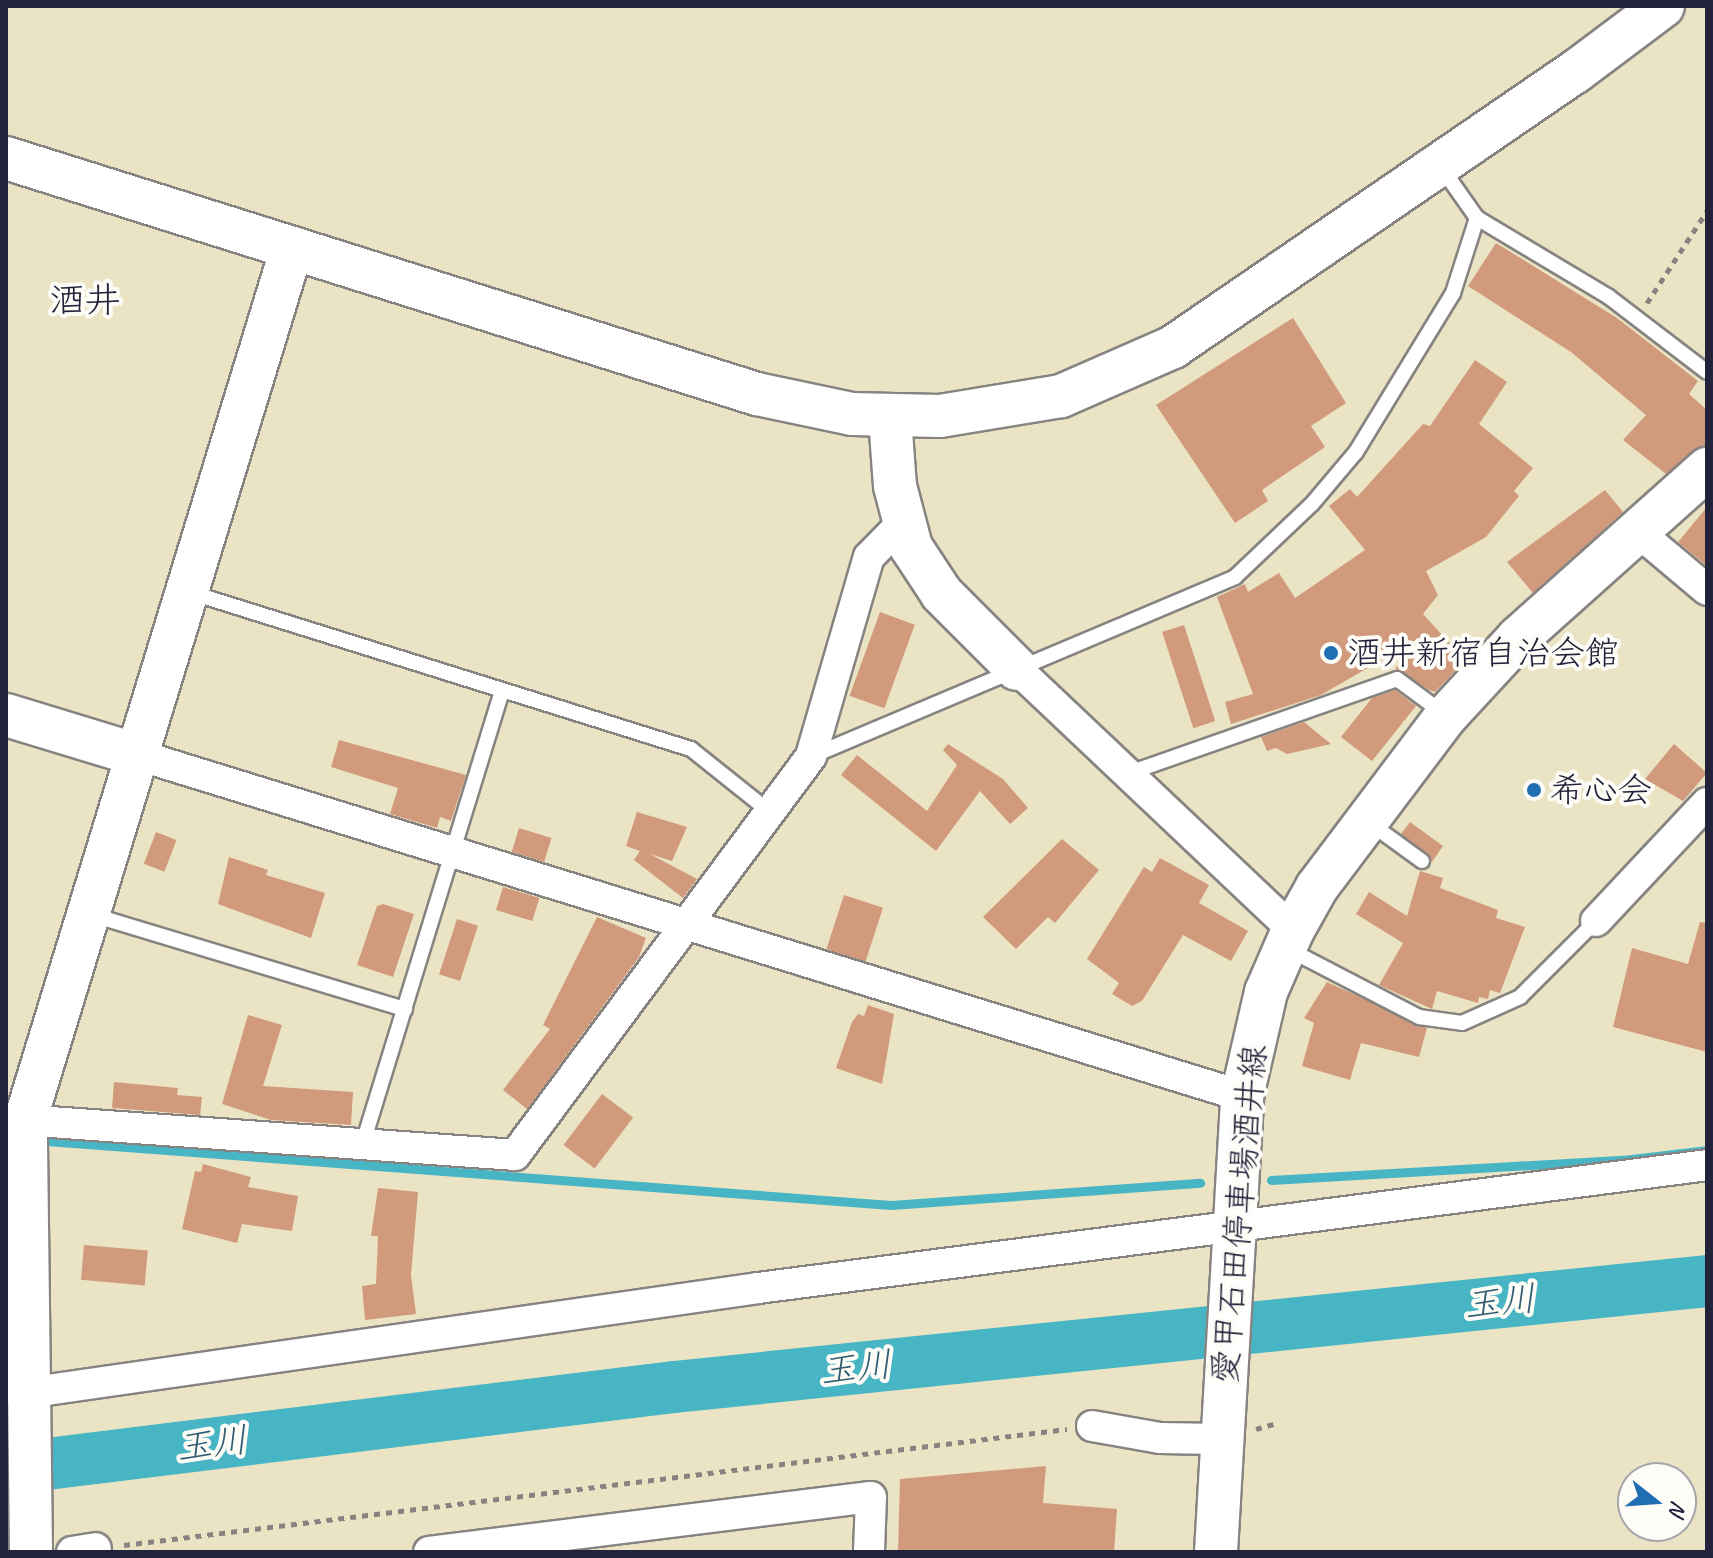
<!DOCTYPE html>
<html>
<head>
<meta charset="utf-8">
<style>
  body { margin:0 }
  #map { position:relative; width:1713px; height:1558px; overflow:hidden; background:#eae4c4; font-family:Caveat,"Klee One",sans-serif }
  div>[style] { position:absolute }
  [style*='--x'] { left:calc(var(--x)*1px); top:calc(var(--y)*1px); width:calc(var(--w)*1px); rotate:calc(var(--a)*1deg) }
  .stream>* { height:9px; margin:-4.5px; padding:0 4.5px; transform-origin:4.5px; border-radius:4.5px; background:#48b5c4 }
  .river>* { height:52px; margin:-26px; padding:0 26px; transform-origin:26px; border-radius:26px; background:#48b5c4 }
  .building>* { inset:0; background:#d29a7c; transform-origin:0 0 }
  .path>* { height:5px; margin-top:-2.5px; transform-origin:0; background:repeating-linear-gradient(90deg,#868380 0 6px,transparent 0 12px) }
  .roads { filter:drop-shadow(2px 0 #868380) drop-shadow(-2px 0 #868380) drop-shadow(0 2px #868380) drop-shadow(0 -2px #868380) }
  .lane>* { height:14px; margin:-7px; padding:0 7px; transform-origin:7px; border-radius:7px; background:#fff }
  .street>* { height:30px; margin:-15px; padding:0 15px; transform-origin:15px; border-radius:15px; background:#fff }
  .secondary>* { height:42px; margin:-21px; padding:0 21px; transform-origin:21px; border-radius:21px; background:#fff }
  .dots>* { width:22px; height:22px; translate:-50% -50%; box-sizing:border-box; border:4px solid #fdfcf7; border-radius:50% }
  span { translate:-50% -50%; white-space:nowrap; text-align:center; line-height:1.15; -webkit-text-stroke:8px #fdfcf7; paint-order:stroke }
  .poi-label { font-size:34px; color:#22223b }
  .left { translate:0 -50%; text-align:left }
  .street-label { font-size:34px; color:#22223b }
  .neighbourhood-label { font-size:36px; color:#22223b }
  .water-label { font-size:36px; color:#315d72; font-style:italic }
  .frame { position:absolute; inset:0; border:8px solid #22223b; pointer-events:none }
  .north { position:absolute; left:1617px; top:1462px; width:80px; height:80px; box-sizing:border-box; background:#fdfcf7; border:2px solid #a5a5ac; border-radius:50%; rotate:107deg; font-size:22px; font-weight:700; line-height:32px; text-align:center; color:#22223b }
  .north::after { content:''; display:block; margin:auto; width:28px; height:36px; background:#1f6fb2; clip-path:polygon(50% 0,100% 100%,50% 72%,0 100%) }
</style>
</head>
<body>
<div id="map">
  <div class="stream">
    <i style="--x:47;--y:1141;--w:846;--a:4.34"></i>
    <i style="--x:891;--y:1205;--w:310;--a:-4.1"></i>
    <i style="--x:1271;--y:1180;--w:353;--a:-3.3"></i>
    <i style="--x:1623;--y:1160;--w:85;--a:-6.8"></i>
  </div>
  <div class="river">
    <i style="--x:6;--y:1469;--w:673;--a:-7"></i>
    <i style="--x:674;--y:1387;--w:1038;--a:-5.86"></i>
  </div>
  <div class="building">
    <i style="clip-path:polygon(1496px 243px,1617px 318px,1698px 381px,1689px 394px,1707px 410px,1707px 445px,1692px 451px,1666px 474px,1623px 440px,1646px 415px,1571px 352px,1468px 286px)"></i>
    <i style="clip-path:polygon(1293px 318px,1346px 403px,1311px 426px,1325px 447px,1262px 490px,1268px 501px,1235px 523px,1156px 405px)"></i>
    <i style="clip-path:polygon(1475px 360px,1507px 382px,1479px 424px,1533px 468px,1514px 491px,1519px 496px,1486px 537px,1426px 571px,1438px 595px,1423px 614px,1465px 660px,1435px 692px,1429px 690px,1395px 669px,1421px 637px,1321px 695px,1231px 724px,1225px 702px,1253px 694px,1217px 597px,1245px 584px,1248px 592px,1279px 573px,1295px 598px,1365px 550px,1329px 506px,1350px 489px,1357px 497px,1423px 424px,1430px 426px)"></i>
    <i style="clip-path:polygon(1605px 490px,1623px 512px,1533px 593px,1507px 562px)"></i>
    <i style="clip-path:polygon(1707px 507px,1707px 566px,1678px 542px)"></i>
    <i style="left:880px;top:612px;width:37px;height:89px;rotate:20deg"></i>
    <i style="left:1184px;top:625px;width:101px;height:23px;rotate:72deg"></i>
    <i style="clip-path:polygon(1395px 690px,1416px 706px,1372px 761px,1341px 737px,1372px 698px)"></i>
    <i style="clip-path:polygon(1304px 722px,1331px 744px,1287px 754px,1276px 748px,1267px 751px,1261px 737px)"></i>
    <i style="clip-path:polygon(339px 740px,466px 775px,451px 821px,440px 817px,437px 828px,390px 814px,398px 788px,331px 767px)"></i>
    <i style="clip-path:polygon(948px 744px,1003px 779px,1028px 808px,1010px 824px,980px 791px,936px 851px,841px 775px,857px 755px,927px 811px,957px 765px,943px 750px)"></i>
    <i style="clip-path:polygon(1674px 744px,1707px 773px,1683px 801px,1645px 779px)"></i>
    <i style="clip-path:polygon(637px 812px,687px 827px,672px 861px,650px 854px,697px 879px,683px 898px,634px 860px,640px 851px,626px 846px)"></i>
    <i style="clip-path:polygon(1410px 822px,1443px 846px,1432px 862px,1401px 834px)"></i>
    <i style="left:519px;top:828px;width:34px;height:25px;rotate:17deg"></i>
    <i style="left:156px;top:832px;width:22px;height:34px;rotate:21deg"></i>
    <i style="clip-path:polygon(1062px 839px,1099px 870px,1055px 923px,1048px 917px,1016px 949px,983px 917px)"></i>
    <i style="clip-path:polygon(229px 857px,268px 870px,266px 875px,325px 893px,311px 938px,218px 904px)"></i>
    <i style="clip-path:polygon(1160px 858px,1209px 885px,1199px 903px,1248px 931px,1231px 961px,1183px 935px,1142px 1001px,1132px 1006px,1112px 994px,1119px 983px,1087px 959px,1144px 867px,1152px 872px)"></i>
    <i style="clip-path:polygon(1420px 871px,1443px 878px,1440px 888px,1498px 910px,1496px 918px,1525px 927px,1500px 993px,1490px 990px,1488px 999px,1479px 997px,1478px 1003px,1437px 991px,1432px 1009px,1379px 985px,1403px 943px,1356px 914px,1369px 892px,1407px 916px)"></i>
    <i style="left:503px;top:887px;width:38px;height:24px;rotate:17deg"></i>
    <i style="left:844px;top:895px;width:41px;height:57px;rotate:18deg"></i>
    <i style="clip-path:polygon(383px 904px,414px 914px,393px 977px,357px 965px,377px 906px)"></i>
    <i style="clip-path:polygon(597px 917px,646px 938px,639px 957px,527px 1109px,503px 1090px,550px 1029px,543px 1025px)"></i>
    <i style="left:457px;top:919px;width:22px;height:58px;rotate:18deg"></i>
    <i style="clip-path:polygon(1700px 922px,1707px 923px,1707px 1052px,1613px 1027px,1632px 948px,1688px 964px)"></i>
    <i style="clip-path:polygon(1327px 982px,1427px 1028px,1419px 1057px,1361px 1043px,1350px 1080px,1302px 1066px,1314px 1023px,1304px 1018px)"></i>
    <i style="clip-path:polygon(868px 1005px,894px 1014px,882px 1084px,836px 1068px,852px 1022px,858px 1014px,864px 1016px)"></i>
    <i style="clip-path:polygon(248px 1015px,282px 1025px,263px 1086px,353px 1092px,351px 1125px,271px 1120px,222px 1104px)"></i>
    <i style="clip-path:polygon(114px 1082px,178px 1088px,177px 1095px,202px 1097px,200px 1115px,112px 1108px)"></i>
    <i style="left:602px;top:1094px;width:39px;height:64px;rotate:37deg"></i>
    <i style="clip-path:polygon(203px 1164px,251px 1177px,248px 1187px,298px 1196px,292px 1231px,242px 1224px,237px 1243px,182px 1229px,195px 1171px,201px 1172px)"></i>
    <i style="clip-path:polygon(378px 1188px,418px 1192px,411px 1275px,416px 1314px,365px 1320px,362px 1286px,376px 1284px,378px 1236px,371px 1236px)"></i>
    <i style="left:84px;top:1245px;width:64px;height:35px;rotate:5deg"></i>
    <i style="clip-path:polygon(1046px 1466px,1043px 1503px,1117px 1509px,1114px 1552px,898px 1552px,900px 1479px)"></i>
  </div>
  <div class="path">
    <i style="--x:1647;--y:303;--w:110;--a:-56.9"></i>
    <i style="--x:1256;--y:1429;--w:19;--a:-16"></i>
    <i style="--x:124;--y:1545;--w:950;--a:-7.01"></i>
  </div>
  <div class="roads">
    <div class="lane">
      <i style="--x:1441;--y:167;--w:62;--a:54.8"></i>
      <i style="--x:1477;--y:218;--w:154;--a:30.9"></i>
      <i style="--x:1609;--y:297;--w:123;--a:37.4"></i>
      <i style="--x:189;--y:592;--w:526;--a:17.37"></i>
      <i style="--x:691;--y:749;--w:101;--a:38.6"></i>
      <i style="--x:812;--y:756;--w:459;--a:-22.9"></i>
      <i style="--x:1235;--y:577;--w:106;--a:-43.5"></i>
      <i style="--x:1312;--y:504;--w:68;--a:-49.8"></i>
      <i style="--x:1356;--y:452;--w:186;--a:-58.6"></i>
      <i style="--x:1453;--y:293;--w:79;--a:-72.3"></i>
      <i style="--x:1129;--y:773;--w:284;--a:-19.3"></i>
      <i style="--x:1397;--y:679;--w:57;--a:36.5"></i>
      <i style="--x:1371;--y:824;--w:63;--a:36"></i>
      <i style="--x:93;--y:915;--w:326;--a:16.8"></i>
      <i style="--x:1288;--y:949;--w:148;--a:27.4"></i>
      <i style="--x:1419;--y:1017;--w:43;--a:7.9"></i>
      <i style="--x:1462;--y:1023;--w:64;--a:-24.1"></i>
      <i style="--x:1520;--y:997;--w:107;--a:-45"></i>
      <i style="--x:362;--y:1146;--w:476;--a:-72.9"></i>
    </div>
    <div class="street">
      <i style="--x:1638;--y:532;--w:90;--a:40"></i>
      <i style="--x:1017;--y:669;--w:380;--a:43.4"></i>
      <i style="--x:138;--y:755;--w:1155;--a:17.16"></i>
      <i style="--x:1596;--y:921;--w:162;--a:-46.8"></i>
      <i style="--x:8;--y:1119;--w:508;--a:4.06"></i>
      <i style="--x:515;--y:1155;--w:497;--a:-53.4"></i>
      <i style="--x:811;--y:756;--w:207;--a:-73.8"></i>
      <i style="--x:869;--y:557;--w:49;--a:-45.8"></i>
      <i style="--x:6;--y:1386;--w:41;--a:5.6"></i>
      <i style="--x:47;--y:1390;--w:718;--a:-8.16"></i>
      <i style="--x:758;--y:1288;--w:957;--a:-7.38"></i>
      <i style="--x:1092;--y:1426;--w:69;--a:10"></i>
      <i style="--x:1160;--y:1438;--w:60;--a:1"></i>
      <i style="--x:72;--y:1552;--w:24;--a:-9"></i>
      <i style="--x:429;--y:1552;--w:445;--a:-7.1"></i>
      <i style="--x:871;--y:1497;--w:55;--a:92.1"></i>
    </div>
    <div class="secondary">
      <i style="--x:6;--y:158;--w:787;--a:17.45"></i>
      <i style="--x:757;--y:394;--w:97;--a:11.9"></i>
      <i style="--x:852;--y:414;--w:88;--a:1.3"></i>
      <i style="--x:940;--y:416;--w:123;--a:-9.4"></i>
      <i style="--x:1061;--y:396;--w:122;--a:-23.6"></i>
      <i style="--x:1173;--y:347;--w:487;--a:-34.4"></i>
      <i style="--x:1575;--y:72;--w:110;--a:-36.9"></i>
      <i style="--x:890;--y:418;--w:68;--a:85.8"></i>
      <i style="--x:895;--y:486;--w:63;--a:75.3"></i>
      <i style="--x:911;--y:547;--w:56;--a:56.6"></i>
      <i style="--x:942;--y:594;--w:106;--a:45"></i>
      <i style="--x:6;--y:715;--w:138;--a:16.9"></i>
      <i style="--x:31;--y:1552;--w:434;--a:-90.7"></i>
      <i style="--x:26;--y:1118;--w:910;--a:-73"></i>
      <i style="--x:1216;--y:1552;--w:457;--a:-86.7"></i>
      <i style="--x:1242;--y:1096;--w:107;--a:-77"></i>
      <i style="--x:1266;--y:992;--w:68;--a:-66.5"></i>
      <i style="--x:1293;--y:930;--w:49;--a:-60.8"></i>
      <i style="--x:1317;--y:887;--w:214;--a:-53"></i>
      <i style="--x:1446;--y:716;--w:106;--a:-47.3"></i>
      <i style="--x:1518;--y:638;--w:254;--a:-41.8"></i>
    </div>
  </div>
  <div class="dots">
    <i style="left:1331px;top:653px;background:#1f6fb2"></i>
    <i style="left:1534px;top:790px;background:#1f6fb2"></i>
  </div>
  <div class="poi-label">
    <span class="left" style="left:1347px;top:653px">酒井新宿自治会館</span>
    <span class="left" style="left:1550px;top:790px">希心会</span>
  </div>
  <div class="street-label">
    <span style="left:1239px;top:1214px;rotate:-85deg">愛甲石田停車場酒井線</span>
  </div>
  <div class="neighbourhood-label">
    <span style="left:85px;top:301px">酒井</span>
  </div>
  <div class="water-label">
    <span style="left:1500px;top:1302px;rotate:-6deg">玉川</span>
    <span style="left:856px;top:1368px;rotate:-6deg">玉川</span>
    <span style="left:212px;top:1444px;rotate:-7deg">玉川</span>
  </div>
  <div class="frame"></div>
  <div class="north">N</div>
</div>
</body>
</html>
